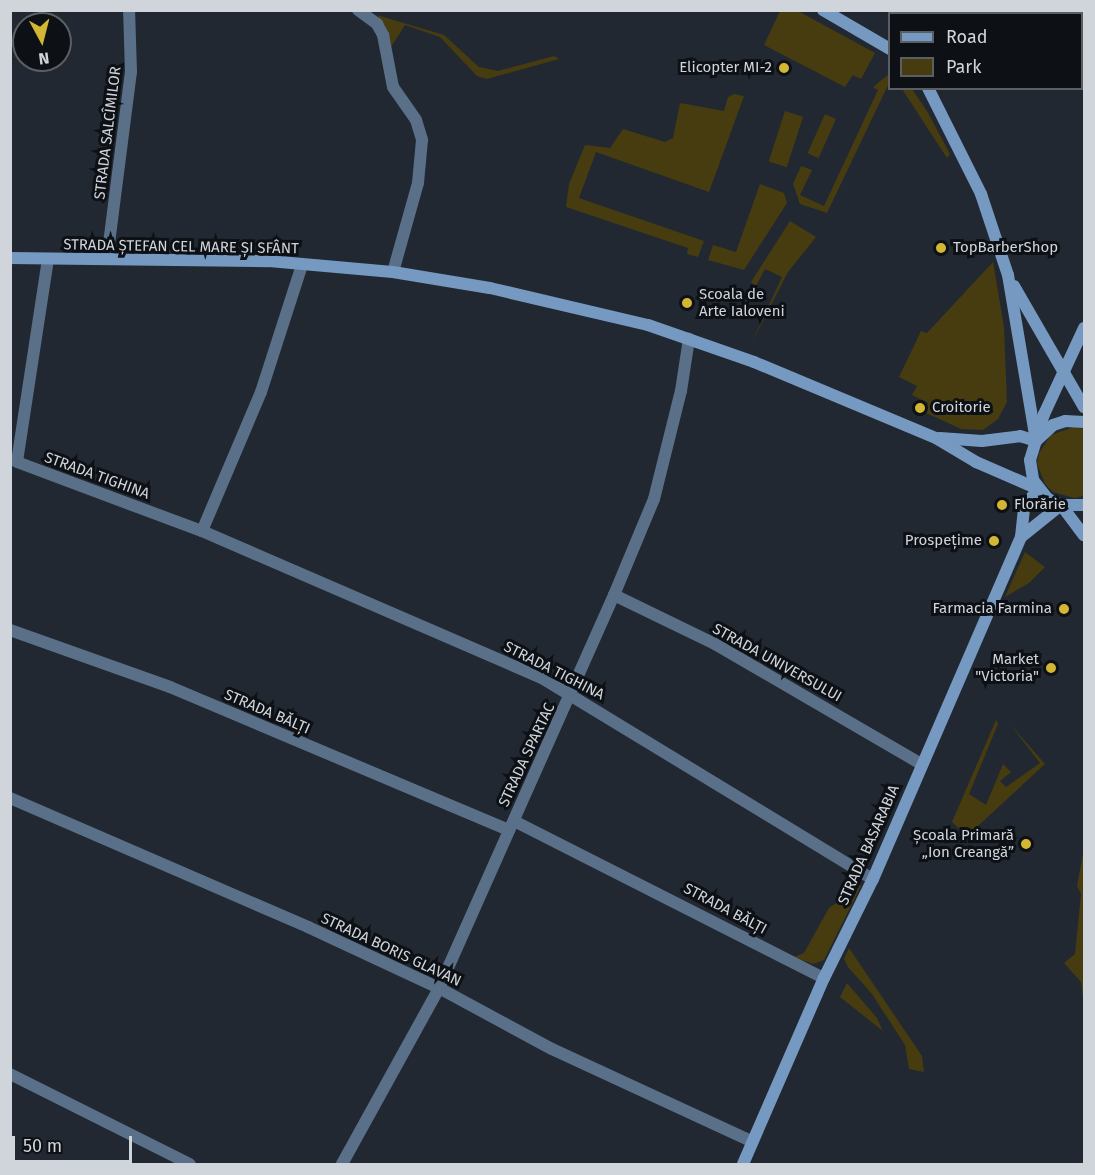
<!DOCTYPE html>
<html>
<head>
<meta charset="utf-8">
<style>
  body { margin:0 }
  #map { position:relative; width:1095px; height:1175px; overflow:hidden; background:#212831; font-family:"Fira Sans",sans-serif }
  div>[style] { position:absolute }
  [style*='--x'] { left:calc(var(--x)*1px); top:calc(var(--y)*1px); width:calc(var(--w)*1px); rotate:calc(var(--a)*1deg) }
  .green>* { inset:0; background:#463c0f; transform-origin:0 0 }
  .street>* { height:12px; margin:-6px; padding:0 6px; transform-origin:6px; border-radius:6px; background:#5a7089 }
  .secondary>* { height:12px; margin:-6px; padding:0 6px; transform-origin:6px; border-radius:6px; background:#7599c1 }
  .dots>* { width:16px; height:16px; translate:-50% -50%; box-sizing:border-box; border:3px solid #0d1115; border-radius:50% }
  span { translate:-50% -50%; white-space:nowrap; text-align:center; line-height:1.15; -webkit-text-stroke:6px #0d1115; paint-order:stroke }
  .poi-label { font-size:15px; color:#d0d5db }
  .right { translate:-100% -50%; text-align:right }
  .left { translate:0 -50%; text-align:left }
  .street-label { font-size:15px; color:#d0d5db }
  .frame { position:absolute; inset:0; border:12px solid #d0d5db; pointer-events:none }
  .legend { position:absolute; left:888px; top:12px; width:195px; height:78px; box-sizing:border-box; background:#0d1115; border:2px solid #5b5f64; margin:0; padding:8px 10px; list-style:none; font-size:18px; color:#d0d5db }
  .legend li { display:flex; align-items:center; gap:12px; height:30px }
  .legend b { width:30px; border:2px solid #5b5f64 }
  .north { position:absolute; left:12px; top:12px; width:60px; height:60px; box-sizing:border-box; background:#0d1115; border:2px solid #5b5f64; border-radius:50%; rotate:173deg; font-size:16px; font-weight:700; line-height:24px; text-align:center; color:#d0d5db }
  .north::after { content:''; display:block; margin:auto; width:21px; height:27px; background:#d4b635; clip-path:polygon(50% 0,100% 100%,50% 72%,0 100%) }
  .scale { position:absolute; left:12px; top:1136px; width:120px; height:27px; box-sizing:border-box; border:3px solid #d0d5db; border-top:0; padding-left:8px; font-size:18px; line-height:21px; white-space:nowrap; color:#d0d5db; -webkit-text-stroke:4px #0d1115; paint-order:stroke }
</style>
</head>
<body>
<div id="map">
  <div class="green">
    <i style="clip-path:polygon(780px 11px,798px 11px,875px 53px,861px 79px,853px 75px,845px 87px,764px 45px)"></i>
    <i style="clip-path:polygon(377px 15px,444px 35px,479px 67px,498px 71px,554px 56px,559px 59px,487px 79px,477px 76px,440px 37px,405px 25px,391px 47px,387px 29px)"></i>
    <i style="clip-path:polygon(889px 74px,889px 83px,827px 213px,800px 204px,793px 184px,801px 166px,812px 170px,800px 195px,824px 206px,878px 90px,873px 87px)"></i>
    <i style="clip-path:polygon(902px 89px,912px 89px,927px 111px,950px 154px,947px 158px)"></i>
    <i style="clip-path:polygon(734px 94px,744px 96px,709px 192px,596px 152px,579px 198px,704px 241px,698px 257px,687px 254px,688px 248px,566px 207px,569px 184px,585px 145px,610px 148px,623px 129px,665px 142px,673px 138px,680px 103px,724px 111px,728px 97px)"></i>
    <i style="left:785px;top:111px;width:19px;height:53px;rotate:18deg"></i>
    <i style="left:825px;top:114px;width:12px;height:43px;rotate:24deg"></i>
    <i style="clip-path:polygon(760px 184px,784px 193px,787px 203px,744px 270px,708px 260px,713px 245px,736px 252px)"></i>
    <i style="clip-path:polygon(790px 221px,816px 237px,788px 272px,751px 344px,782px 277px,765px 269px,756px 286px,751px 282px)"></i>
    <i style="clip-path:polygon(993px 262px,1004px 327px,1007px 402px,998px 419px,983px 430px,961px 429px,924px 412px,928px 403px,912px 395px,917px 386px,899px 377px,921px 331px,927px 333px)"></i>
    <i style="clip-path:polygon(1074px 427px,1084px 429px,1084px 496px,1074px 498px,1053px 492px,1045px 484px,1037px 464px,1039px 453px,1051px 435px)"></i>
    <i style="clip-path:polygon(1025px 552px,1045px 567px,1029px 583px,1005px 597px)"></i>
    <i style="clip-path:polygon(996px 720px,998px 724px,969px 794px,986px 805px,1003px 764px,1011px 772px,1000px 781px,1006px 787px,1040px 763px,1009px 723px,1045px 764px,967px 836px,952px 822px)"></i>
    <i style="clip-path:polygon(1084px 848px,1084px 1006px,1081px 982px,1064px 963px,1075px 954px,1081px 894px,1077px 886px)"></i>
    <i style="clip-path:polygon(857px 881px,861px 886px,824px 960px,813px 964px,794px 957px,804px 953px,829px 908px,850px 894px)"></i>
    <i style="clip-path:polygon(849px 948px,922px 1056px,924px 1072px,909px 1069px,905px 1045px,872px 994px,848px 967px,844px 959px)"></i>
    <i style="clip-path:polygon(847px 983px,877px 1018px,883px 1031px,840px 997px)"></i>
  </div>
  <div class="street">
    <i style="--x:358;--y:10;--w:24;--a:36"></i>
    <i style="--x:377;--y:24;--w:13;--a:61"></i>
    <i style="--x:383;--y:35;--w:53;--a:79.1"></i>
    <i style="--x:393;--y:87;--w:40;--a:55.1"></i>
    <i style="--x:416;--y:120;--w:21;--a:73"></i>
    <i style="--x:422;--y:140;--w:43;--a:95.3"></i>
    <i style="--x:418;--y:183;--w:92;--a:105.7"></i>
    <i style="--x:48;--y:259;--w:205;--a:98.7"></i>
    <i style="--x:17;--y:462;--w:197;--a:20.5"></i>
    <i style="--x:202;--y:531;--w:370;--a:23.4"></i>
    <i style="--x:542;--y:678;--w:387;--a:31.3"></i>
    <i style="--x:107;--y:259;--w:189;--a:-82.7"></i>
    <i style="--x:131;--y:72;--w:62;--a:-91.8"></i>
    <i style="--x:202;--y:531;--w:151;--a:-67"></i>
    <i style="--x:261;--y:392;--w:133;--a:-72.1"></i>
    <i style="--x:614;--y:595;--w:112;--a:25.9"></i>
    <i style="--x:715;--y:644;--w:238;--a:30.2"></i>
    <i style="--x:10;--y:630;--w:170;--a:19.6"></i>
    <i style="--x:170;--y:687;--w:368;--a:22.9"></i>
    <i style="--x:10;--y:798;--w:325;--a:23.4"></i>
    <i style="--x:308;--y:927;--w:145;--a:25"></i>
    <i style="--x:439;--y:988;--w:128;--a:28.4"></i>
    <i style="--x:552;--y:1049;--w:221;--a:24.8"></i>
    <i style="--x:514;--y:821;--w:347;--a:26.9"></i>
    <i style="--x:10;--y:1074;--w:201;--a:26.6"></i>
    <i style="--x:342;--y:1164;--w:201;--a:-61.1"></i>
    <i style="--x:439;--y:988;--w:430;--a:-66"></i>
    <i style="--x:614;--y:595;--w:104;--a:-67.4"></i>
    <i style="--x:654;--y:499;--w:111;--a:-76"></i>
    <i style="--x:681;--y:391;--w:53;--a:-81.3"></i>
  </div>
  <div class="secondary">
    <i style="--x:823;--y:10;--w:78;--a:30.2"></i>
    <i style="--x:928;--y:88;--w:119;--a:63.4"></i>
    <i style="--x:981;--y:194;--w:85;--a:71.6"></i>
    <i style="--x:1008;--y:275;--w:168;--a:80.4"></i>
    <i style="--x:10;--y:258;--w:259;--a:0.7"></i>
    <i style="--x:269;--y:261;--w:124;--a:5.1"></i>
    <i style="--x:393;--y:272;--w:98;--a:9.4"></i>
    <i style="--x:490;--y:288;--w:162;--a:13.2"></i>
    <i style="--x:648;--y:325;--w:112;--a:19.2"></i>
    <i style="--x:754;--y:362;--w:197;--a:22.7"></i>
    <i style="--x:936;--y:438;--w:47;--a:31"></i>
    <i style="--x:976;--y:462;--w:68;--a:23.5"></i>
    <i style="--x:1014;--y:286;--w:140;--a:60"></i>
    <i style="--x:1084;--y:328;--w:95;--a:114.9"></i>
    <i style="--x:1044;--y:414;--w:48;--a:106.9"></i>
    <i style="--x:1030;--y:460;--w:20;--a:81"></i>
    <i style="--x:1033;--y:480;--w:24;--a:52"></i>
    <i style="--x:1048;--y:499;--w:14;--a:25"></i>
    <i style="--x:1061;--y:505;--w:23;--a:0"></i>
    <i style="--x:940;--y:438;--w:42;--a:4.1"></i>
    <i style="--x:982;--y:441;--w:38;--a:-7"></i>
    <i style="--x:1020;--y:436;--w:17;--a:17"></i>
    <i style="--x:1037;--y:440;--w:22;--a:-43"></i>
    <i style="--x:1053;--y:425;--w:13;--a:-18"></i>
    <i style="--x:1065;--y:421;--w:19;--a:3"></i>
    <i style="--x:1061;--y:505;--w:38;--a:53"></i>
    <i style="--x:1021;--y:537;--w:51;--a:-38.7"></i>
    <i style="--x:743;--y:1164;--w:203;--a:-66.5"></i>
    <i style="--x:824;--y:978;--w:110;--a:-63.7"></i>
    <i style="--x:873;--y:879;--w:373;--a:-66.6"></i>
    <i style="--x:1021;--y:537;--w:30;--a:-84"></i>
    <i style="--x:1024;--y:507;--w:23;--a:-52"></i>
  </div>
  <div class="dots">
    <i style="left:784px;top:68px;background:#d4b635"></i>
    <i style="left:941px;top:248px;background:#d4b635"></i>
    <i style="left:687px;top:303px;background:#d4b635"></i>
    <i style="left:920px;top:408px;background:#d4b635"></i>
    <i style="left:1002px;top:505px;background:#d4b635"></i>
    <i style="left:994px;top:541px;background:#d4b635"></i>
    <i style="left:1064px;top:609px;background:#d4b635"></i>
    <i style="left:1051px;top:668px;background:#d4b635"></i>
    <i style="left:1026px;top:844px;background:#d4b635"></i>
  </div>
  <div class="poi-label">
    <span class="right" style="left:772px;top:68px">Elicopter MI-2</span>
    <span class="left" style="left:953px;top:248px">TopBarberShop</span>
    <span class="left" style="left:699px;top:303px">Școala de<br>Arte Ialoveni</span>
    <span class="left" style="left:932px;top:408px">Croitorie</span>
    <span class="left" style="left:1014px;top:505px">Florărie</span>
    <span class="right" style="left:982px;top:541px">Prospețime</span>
    <span class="right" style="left:1052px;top:609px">Farmacia Farmina</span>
    <span class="right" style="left:1039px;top:668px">Market<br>"Victoria"</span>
    <span class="right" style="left:1014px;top:844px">Școala Primară<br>„Ion Creangă”</span>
  </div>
  <div class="street-label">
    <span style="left:108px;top:133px;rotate:-83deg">STRADA SALCÎMILOR</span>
    <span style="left:181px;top:247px;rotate:1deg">STRADA ȘTEFAN CEL MARE ȘI SFÂNT</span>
    <span style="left:97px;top:476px;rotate:20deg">STRADA TIGHINA</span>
    <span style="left:777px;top:663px;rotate:29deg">STRADA UNIVERSULUI</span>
    <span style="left:554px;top:671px;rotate:27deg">STRADA TIGHINA</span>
    <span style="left:267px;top:712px;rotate:23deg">STRADA BĂLȚI</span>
    <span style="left:527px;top:755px;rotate:-65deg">STRADA SPARTAC</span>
    <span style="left:869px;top:845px;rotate:-66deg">STRADA BASARABIA</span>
    <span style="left:725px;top:909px;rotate:28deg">STRADA BĂLȚI</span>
    <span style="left:391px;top:950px;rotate:25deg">STRADA BORIS GLAVAN</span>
  </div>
  <div class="frame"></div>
  <ul class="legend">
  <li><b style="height:8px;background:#7599c1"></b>Road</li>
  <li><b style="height:16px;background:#463c0f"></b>Park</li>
  </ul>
  <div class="north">N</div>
  <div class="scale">50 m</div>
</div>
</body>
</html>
